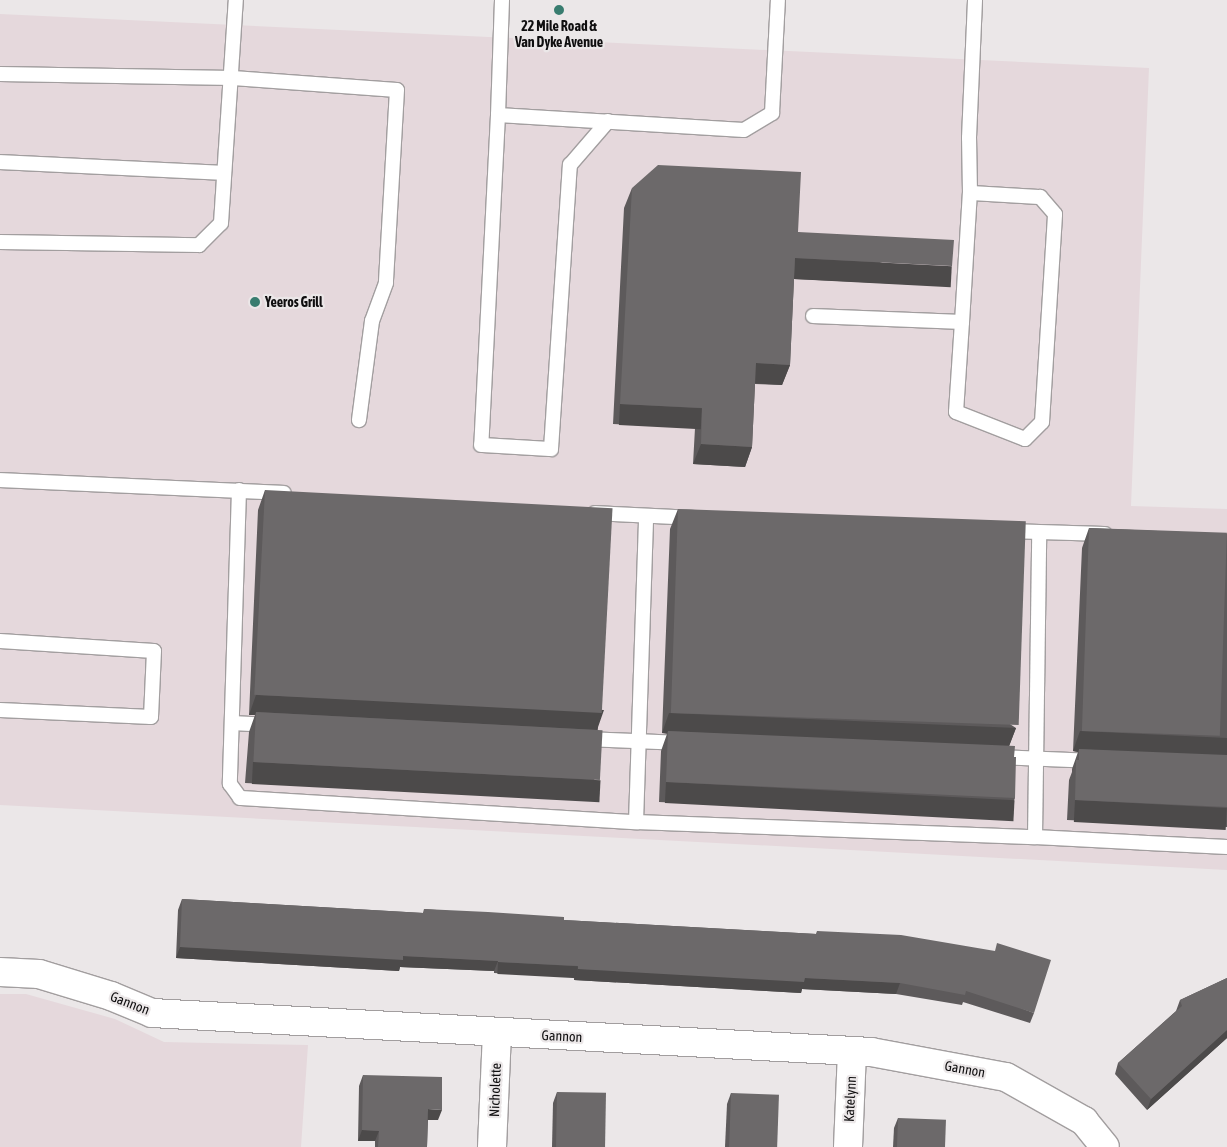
<!DOCTYPE html>
<html>
<head>
<meta charset="utf-8">
<style>
  body { margin:0 }
  #map { position:relative; width:1227px; height:1147px; overflow:hidden; background:#ebe7e8; font-family:"Asap Condensed",sans-serif }
  div>[style] { position:absolute }
  [style*='--x'] { left:calc(var(--x)*1px); top:calc(var(--y)*1px); width:calc(var(--w)*1px); rotate:calc(var(--a)*1deg) }
  .built>* { inset:0; background:#e5d8dc }
  .roads { filter:drop-shadow(1px 0 #a29e9f) drop-shadow(-1px 0 #a29e9f) drop-shadow(0 1px #a29e9f) drop-shadow(0 -1px #a29e9f) }
  .service>* { height:14px; margin:-7px; padding:0 7px; transform-origin:7px; border-radius:7px; background:#fff }
  .minor>* { height:28px; margin:-14px; padding:0 14px; transform-origin:14px; border-radius:14px; background:#fff }
  .wall>* { inset:0; background:#5d5a5b }
  .shaded-wall>* { inset:0; background:#4c4a4a; transform-origin:0 0 }
  .building>* { inset:0; background:#6c696a; transform-origin:0 0 }
  .dots>* { width:14px; height:14px; translate:-50% -50%; box-sizing:border-box; border:2px solid #ebe7e8; border-radius:50% }
  span { translate:-50% -50%; white-space:nowrap; text-align:center; line-height:1.15; -webkit-text-stroke:4.5px #ebe7e8; paint-order:stroke }
  .poi-label { font-size:14px; color:#0f0e0f; font-weight:700 }
  .left { translate:0 -50%; text-align:left }
  .street-label { font-size:14px; color:#0f0e0f }
</style>
</head>
<body>
<div id="map">
  <div class="built">
    <i style="clip-path:polygon(0 14px,1149px 68px,1131px 506px,1227px 509px,1227px 870px,0 805px)"></i>
    <i style="clip-path:polygon(0 994px,26px 994px,115px 1019px,164px 1042px,308px 1045px,301px 1147px,0 1147px)"></i>
  </div>
  <div class="roads">
    <div class="service">
      <i style="--x:502;--y:0;--w:115;--a:92"></i>
      <i style="--x:498;--y:115;--w:330;--a:92.9"></i>
      <i style="--x:481;--y:445;--w:70;--a:3.3"></i>
      <i style="--x:551;--y:449;--w:285;--a:-86.2"></i>
      <i style="--x:570;--y:165;--w:58;--a:-49.2"></i>
      <i style="--x:0;--y:74;--w:233;--a:1"></i>
      <i style="--x:233;--y:78;--w:164;--a:4.2"></i>
      <i style="--x:397;--y:90;--w:193;--a:93.3"></i>
      <i style="--x:386;--y:283;--w:40;--a:110.2"></i>
      <i style="--x:372;--y:321;--w:100;--a:97.5"></i>
      <i style="--x:498;--y:115;--w:246;--a:3.5"></i>
      <i style="--x:744;--y:130;--w:33;--a:-31"></i>
      <i style="--x:772;--y:113;--w:113;--a:-87"></i>
      <i style="--x:0;--y:162;--w:224;--a:2.8"></i>
      <i style="--x:0;--y:242;--w:199;--a:0.9"></i>
      <i style="--x:199;--y:245;--w:31;--a:-45"></i>
      <i style="--x:221;--y:223;--w:224;--a:-86.2"></i>
      <i style="--x:813;--y:316;--w:149;--a:2.3"></i>
      <i style="--x:962;--y:322;--w:129;--a:-86.5"></i>
      <i style="--x:970;--y:193;--w:55;--a:-91"></i>
      <i style="--x:969;--y:138;--w:138;--a:-87.5"></i>
      <i style="--x:962;--y:322;--w:90;--a:93.8"></i>
      <i style="--x:956;--y:412;--w:74;--a:21.4"></i>
      <i style="--x:1025;--y:439;--w:24;--a:-45"></i>
      <i style="--x:1042;--y:422;--w:208;--a:-86.4"></i>
      <i style="--x:1055;--y:214;--w:23;--a:-131"></i>
      <i style="--x:1040;--y:197;--w:70;--a:-176.7"></i>
      <i style="--x:0;--y:480;--w:284;--a:2.6"></i>
      <i style="--x:239;--y:490;--w:294;--a:91.8"></i>
      <i style="--x:230;--y:784;--w:17;--a:54"></i>
      <i style="--x:240;--y:798;--w:397;--a:3.5"></i>
      <i style="--x:636;--y:822;--w:399;--a:2.2"></i>
      <i style="--x:1035;--y:837;--w:192;--a:3"></i>
      <i style="--x:595;--y:513;--w:98;--a:2.9"></i>
      <i style="--x:1007;--y:531;--w:98;--a:1.8"></i>
      <i style="--x:0;--y:641;--w:154;--a:3.7"></i>
      <i style="--x:154;--y:651;--w:66;--a:92.6"></i>
      <i style="--x:151;--y:717;--w:151;--a:-177.3"></i>
      <i style="--x:232;--y:723;--w:38;--a:3"></i>
      <i style="--x:586;--y:739;--w:96;--a:2.4"></i>
      <i style="--x:998;--y:757;--w:96;--a:2.4"></i>
      <i style="--x:636;--y:822;--w:306;--a:-88.1"></i>
      <i style="--x:1035;--y:837;--w:304;--a:-89.2"></i>
    </div>
    <div class="minor">
      <i style="--x:0;--y:972;--w:39;--a:3"></i>
      <i style="--x:39;--y:974;--w:75;--a:17"></i>
      <i style="--x:111;--y:996;--w:44;--a:22.5"></i>
      <i style="--x:152;--y:1013;--w:720;--a:3.1"></i>
      <i style="--x:871;--y:1052;--w:137;--a:10.5"></i>
      <i style="--x:1006;--y:1077;--w:90;--a:29.4"></i>
      <i style="--x:1084;--y:1121;--w:33;--a:51"></i>
      <i style="--x:492;--y:1147;--w:114;--a:-87.5"></i>
      <i style="--x:848;--y:1147;--w:95;--a:-87.6"></i>
    </div>
  </div>
  <div class="wall">
    <i style="clip-path:polygon(632px 188px,798px 232px,945px 286px,794px 279px,790px 365px,782px 385px,755px 384px,752px 447px,745px 467px,693px 464px,695px 428px,613px 424px,624px 208px)"></i>
    <i style="clip-path:polygon(265px 490px,598px 727px,593px 799px,245px 783px,249px 732px,255px 715px,249px 715px,258px 510px)"></i>
    <i style="clip-path:polygon(678px 509px,1016px 728px,1009px 746px,1014px 757px,1015px 798px,1007px 818px,659px 802px,661px 751px,667px 734px,662px 733px,670px 529px)"></i>
    <i style="clip-path:polygon(1089px 528px,1227px 534px,1227px 827px,1067px 820px,1069px 780px,1072px 772px,1072px 769px,1078px 752px,1073px 751px,1082px 548px)"></i>
    <i style="clip-path:polygon(182px 899px,423px 913px,424px 909px,564px 920px,816px 934px,817px 931px,1034px 1013px,1030px 1023px,963px 1002px,962px 1005px,896px 994px,802px 989px,801px 993px,574px 980px,574px 977px,494px 973px,494px 971px,400px 967px,399px 971px,176px 958px,178px 910px)"></i>
    <i style="clip-path:polygon(1227px 978px,1227px 1038px,1147px 1110px,1115px 1074px,1118px 1063px,1176px 1011px,1180px 1000px)"></i>
    <i style="clip-path:polygon(363px 1075px,438px 1120px,428px 1120px,427px 1147px,375px 1147px,375px 1141px,358px 1141px,359px 1086px)"></i>
    <i style="clip-path:polygon(557px 1092px,604px 1147px,552px 1147px,553px 1103px)"></i>
    <i style="clip-path:polygon(731px 1093px,777px 1147px,725px 1147px,727px 1104px)"></i>
    <i style="clip-path:polygon(898px 1118px,945px 1147px,893px 1147px,894px 1128px)"></i>
  </div>
  <div class="shaded-wall">
    <i style="left:795px;top:258px;width:157px;height:21px;rotate:3deg"></i>
    <i style="clip-path:polygon(756px 363px,790px 365px,782px 385px,749px 383px)"></i>
    <i style="left:620px;top:404px;width:82px;height:21px;rotate:3deg"></i>
    <i style="clip-path:polygon(701px 444px,752px 447px,745px 467px,693px 464px)"></i>
    <i style="clip-path:polygon(256px 695px,604px 710px,597px 730px,256px 712px,255px 715px,249px 715px)"></i>
    <i style="clip-path:polygon(669px 713px,1016px 728px,1008px 749px,668px 731px,667px 733px,662px 733px)"></i>
    <i style="clip-path:polygon(1080px 731px,1227px 738px,1227px 758px,1079px 749px,1078px 752px,1073px 751px)"></i>
    <i style="left:253px;top:762px;width:348px;height:22px;rotate:3deg"></i>
    <i style="left:666px;top:782px;width:349px;height:21px;rotate:3deg"></i>
    <i style="left:1075px;top:800px;width:152px;height:22px;rotate:3deg"></i>
    <i style="clip-path:polygon(180px 947px,403px 956px,498px 961px,494px 971px,400px 967px,399px 971px,176px 958px)"></i>
    <i style="left:498px;top:962px;width:80px;height:12px;rotate:3deg"></i>
    <i style="clip-path:polygon(578px 969px,805px 978px,900px 983px,896px 994px,802px 989px,801px 993px,574px 980px)"></i>
    <i style="clip-path:polygon(1227px 1030px,1227px 1038px,1147px 1110px,1151px 1099px)"></i>
    <i style="clip-path:polygon(428px 1109px,442px 1110px,438px 1120px,424px 1120px)"></i>
    <i style="clip-path:polygon(362px 1130px,379px 1131px,375px 1141px,358px 1141px)"></i>
  </div>
  <div class="building">
    <i style="clip-path:polygon(658px 165px,801px 172px,798px 232px,954px 240px,952px 266px,795px 258px,790px 365px,756px 363px,752px 447px,701px 444px,702px 408px,620px 404px,632px 188px)"></i>
    <i style="left:265px;top:490px;width:348px;height:205px;rotate:3deg"></i>
    <i style="left:678px;top:509px;width:348px;height:204px;rotate:2deg"></i>
    <i style="left:1089px;top:528px;width:138px;height:203px;rotate:2deg"></i>
    <i style="left:256px;top:712px;width:347px;height:50px;rotate:3deg"></i>
    <i style="clip-path:polygon(668px 731px,1015px 746px,1014px 757px,1016px 757px,1015px 798px,666px 782px)"></i>
    <i style="clip-path:polygon(1079px 749px,1227px 755px,1227px 807px,1075px 800px,1076px 760px,1079px 760px)"></i>
    <i style="clip-path:polygon(182px 899px,424px 913px,424px 909px,488px 912px,564px 917px,564px 920px,817px 934px,817px 931px,901px 935px,995px 951px,997px 943px,1051px 960px,1034px 1013px,966px 991px,965px 995px,900px 983px,805px 978px,804px 982px,578px 969px,578px 966px,498px 962px,498px 961px,403px 956px,403px 960px,180px 947px)"></i>
    <i style="clip-path:polygon(1227px 978px,1227px 1030px,1151px 1099px,1118px 1063px,1182px 1006px,1180px 1000px)"></i>
    <i style="clip-path:polygon(363px 1075px,442px 1077px,442px 1110px,428px 1109px,427px 1147px,378px 1147px,379px 1131px,362px 1130px)"></i>
    <i style="left:557px;top:1092px;width:49px;height:55px;rotate:1deg"></i>
    <i style="left:731px;top:1093px;width:48px;height:54px;rotate:2deg"></i>
    <i style="left:898px;top:1118px;width:48px;height:29px;rotate:2deg"></i>
  </div>
  <div class="dots">
    <i style="left:559px;top:10px;background:#387c6f"></i>
    <i style="left:255px;top:302px;background:#387c6f"></i>
  </div>
  <div class="poi-label">
    <span style="left:559px;top:34px">22 Mile Road &amp;<br>Van Dyke Avenue</span>
    <span class="left" style="left:265px;top:302px">Yeeros Grill</span>
  </div>
  <div class="street-label">
    <span style="left:130px;top:1003px;rotate:21deg">Gannon</span>
    <span style="left:562px;top:1036px;rotate:3deg">Gannon</span>
    <span style="left:965px;top:1069px;rotate:10deg">Gannon</span>
    <span style="left:495px;top:1090px;rotate:-88deg">Nicholette</span>
    <span style="left:850px;top:1099px;rotate:-87deg">Katelynn</span>
  </div>
</div>
</body>
</html>
